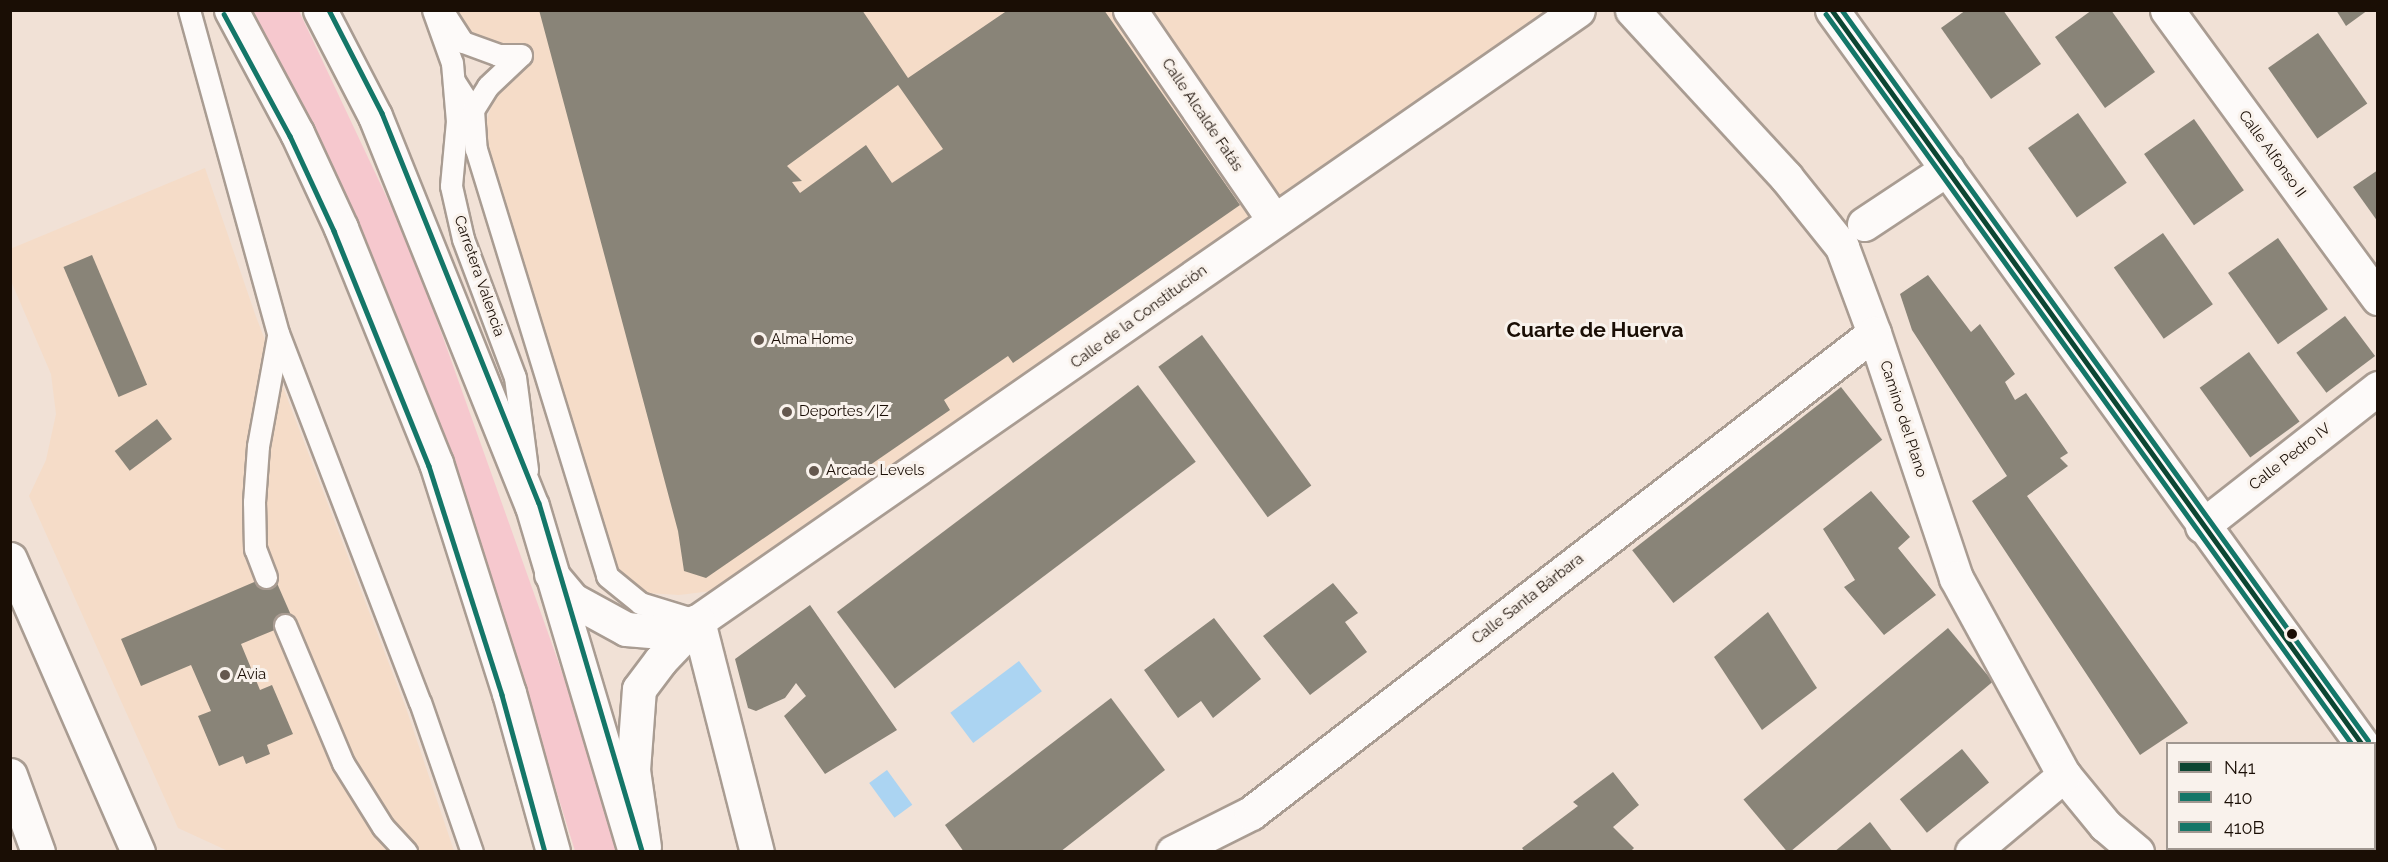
<!DOCTYPE html>
<html>
<head>
<meta charset="utf-8">
<style>
  body { margin:0 }
  #map { position:relative; width:2388px; height:862px; overflow:hidden; background:#f1e1d6; font-family:Raleway,sans-serif }
  div>[style] { position:absolute }
  [style*='--x'] { left:calc(var(--x)*1px); top:calc(var(--y)*1px); width:calc(var(--w)*1px); rotate:calc(var(--a)*1deg) }
  .built>* { inset:0; background:#f5dcc8 }
  .green>* { inset:0; background:#f6c8ce }
  .water>* { inset:0; background:#abd4f2; transform-origin:0 0 }
  .building>* { inset:0; background:#898478; transform-origin:0 0 }
  .roads { filter:drop-shadow(2px 0 #a99c92) drop-shadow(-2px 0 #a99c92) drop-shadow(0 2px #a99c92) drop-shadow(0 -2px #a99c92) }
  .lane>* { height:21px; margin:-10.5px; padding:0 10.5px; transform-origin:10.5px; border-radius:10.5px; background:#fdfaf9 }
  .street>* { height:33px; margin:-16.5px; padding:0 16.5px; transform-origin:16.5px; border-radius:16.5px; background:#fdfaf9 }
  .secondary>* { height:33px; margin:-16.5px; padding:0 16.5px; transform-origin:16.5px; border-radius:16.5px; background:#fdfaf9 }
  .highway>* { height:33px; margin:-16.5px; padding:0 16.5px; transform-origin:16.5px; border-radius:16.5px; background:#fdfaf9 }
  .bus-1>* { height:4.5px; margin:-2.25px; padding:0 2.25px; transform-origin:2.25px; border-radius:2.25px; background:#0c4532 }
  .bus-2>* { height:4.5px; margin:-2.25px; padding:0 2.25px; transform-origin:2.25px; border-radius:2.25px; background:#147668 }
  .bus-3>* { height:4.5px; margin:-2.25px; padding:0 2.25px; transform-origin:2.25px; border-radius:2.25px; background:#147668 }
  .dots>* { width:16px; height:16px; translate:-50% -50%; box-sizing:border-box; border:3px solid #f9f2ec; border-radius:50% }
  span { translate:-50% -50%; white-space:nowrap; text-align:center; line-height:1.15; -webkit-text-stroke:6px #f9f2ec; paint-order:stroke }
  .street-label { font-size:15px; color:#1a0e05 }
  .poi-label { font-size:15px; color:#1a0e05 }
  .left { translate:0 -50%; text-align:left }
  .district-label { font-size:21px; color:#1a0e05; font-weight:700 }
  .frame { position:absolute; inset:0; border:12px solid #1a0e05; pointer-events:none }
  .legend { position:absolute; left:2166px; top:742px; width:210px; height:108px; box-sizing:border-box; background:#f9f2ec; border:2px solid #a09790; margin:0; padding:8px 10px; list-style:none; font-size:18px; color:#1a0e05 }
  .legend li { display:flex; align-items:center; gap:12px; height:30px }
  .legend b { width:30px; border:2px solid #a09790 }
</style>
</head>
<body>
<div id="map">
  <div class="built">
    <i style="clip-path:polygon(452px 11px,1578px 11px,1084px 356px,712px 591px,679px 595px,647px 593px,633px 585px,619px 569px,546px 349px,488px 152px,485px 126px,497px 89px,487px 42px,469px 32px)"></i>
    <i style="clip-path:polygon(205px 168px,255px 314px,406px 708px,454px 851px,228px 851px,178px 828px,29px 496px,46px 460px,56px 414px,51px 374px,11px 281px,10px 249px)"></i>
  </div>
  <div class="green">
    <i style="clip-path:polygon(253px 11px,299px 11px,413px 253px,601px 782px,617px 851px,575px 851px,453px 457px)"></i>
  </div>
  <div class="water">
    <i style="left:1019px;top:661px;width:38px;height:86px;rotate:53deg"></i>
    <i style="left:887px;top:770px;width:43px;height:22px;rotate:54deg"></i>
  </div>
  <div class="building">
    <i style="clip-path:polygon(evenodd,539px 10px,862px 10px,908px 78px,1008px 10px,1104px 10px,1240px 205px,1013px 363px,1008px 356px,944px 400px,950px 410px,706px 578px,684px 571px,678px 531px,539px 10px,898px 85px,943px 149px,892px 183px,866px 145px,800px 193px,792px 182px,802px 181px,787px 166px,898px 85px)"></i>
    <i style="clip-path:polygon(1966px 10px,2003px 10px,2041px 64px,1991px 99px,1941px 28px)"></i>
    <i style="clip-path:polygon(2092px 10px,2111px 10px,2155px 72px,2105px 108px,2055px 37px)"></i>
    <i style="clip-path:polygon(2336px 10px,2368px 10px,2346px 26px)"></i>
    <i style="left:2318px;top:33px;width:86px;height:61px;rotate:55deg"></i>
    <i style="left:2078px;top:113px;width:85px;height:61px;rotate:55deg"></i>
    <i style="left:2194px;top:119px;width:87px;height:61px;rotate:55deg"></i>
    <i style="clip-path:polygon(2378px 170px,2378px 222px,2353px 187px)"></i>
    <i style="left:2163px;top:233px;width:87px;height:60px;rotate:55deg"></i>
    <i style="left:2278px;top:238px;width:87px;height:61px;rotate:55deg"></i>
    <i style="left:92px;top:255px;width:141px;height:31px;rotate:67deg"></i>
    <i style="clip-path:polygon(1928px 275px,1971px 332px,1980px 324px,2015px 374px,2005px 382px,2015px 400px,2026px 393px,2068px 453px,2060px 458px,2068px 466px,2027px 496px,2188px 723px,2140px 755px,1972px 501px,2007px 476px,1912px 330px,1900px 294px)"></i>
    <i style="left:2345px;top:316px;width:50px;height:61px;rotate:53deg"></i>
    <i style="left:1202px;top:335px;width:186px;height:54px;rotate:54deg"></i>
    <i style="left:2249px;top:352px;width:86px;height:61px;rotate:54deg"></i>
    <i style="left:1138px;top:385px;width:96px;height:377px;rotate:53deg"></i>
    <i style="left:1841px;top:387px;width:67px;height:265px;rotate:52deg"></i>
    <i style="left:157px;top:419px;width:25px;height:53px;rotate:53deg"></i>
    <i style="clip-path:polygon(1871px 491px,1910px 537px,1898px 548px,1936px 595px,1884px 635px,1844px 587px,1855px 580px,1823px 529px)"></i>
    <i style="clip-path:polygon(273px 574px,294px 622px,241px 644px,260px 690px,272px 685px,293px 734px,267px 745px,270px 754px,246px 764px,243px 756px,219px 766px,198px 716px,211px 711px,191px 665px,141px 686px,121px 639px)"></i>
    <i style="clip-path:polygon(1333px 583px,1358px 613px,1345px 622px,1367px 652px,1310px 695px,1263px 636px)"></i>
    <i style="clip-path:polygon(810px 605px,897px 730px,825px 774px,784px 716px,806px 696px,796px 683px,785px 698px,756px 711px,748px 708px,735px 659px)"></i>
    <i style="clip-path:polygon(1768px 612px,1817px 688px,1762px 730px,1714px 657px)"></i>
    <i style="clip-path:polygon(1214px 618px,1261px 679px,1213px 718px,1201px 701px,1178px 718px,1144px 670px)"></i>
    <i style="left:1948px;top:628px;width:70px;height:267px;rotate:50deg"></i>
    <i style="clip-path:polygon(1111px 698px,1165px 770px,1060px 852px,964px 852px,945px 825px)"></i>
    <i style="left:1962px;top:749px;width:43px;height:80px;rotate:51deg"></i>
    <i style="clip-path:polygon(1613px 772px,1639px 805px,1613px 827px,1634px 848px,1630px 852px,1525px 852px,1522px 848px,1578px 806px,1573px 802px)"></i>
    <i style="clip-path:polygon(1870px 822px,1893px 852px,1834px 852px)"></i>
  </div>
  <div class="roads">
    <div class="lane">
      <i style="--x:189;--y:10;--w:335;--a:74.6"></i>
      <i style="--x:278;--y:333;--w:395;--a:69"></i>
      <i style="--x:420;--y:702;--w:159;--a:70.9"></i>
      <i style="--x:433;--y:10;--w:56;--a:70.3"></i>
      <i style="--x:452;--y:63;--w:58;--a:85.1"></i>
      <i style="--x:457;--y:121;--w:65;--a:95.3"></i>
      <i style="--x:451;--y:186;--w:54;--a:77.2"></i>
      <i style="--x:463;--y:239;--w:147;--a:69.4"></i>
      <i style="--x:515;--y:377;--w:94;--a:82.6"></i>
      <i style="--x:442;--y:10;--w:38;--a:57"></i>
      <i style="--x:463;--y:42;--w:37;--a:20"></i>
      <i style="--x:498;--y:55;--w:23;--a:0"></i>
      <i style="--x:454;--y:81;--w:35;--a:57"></i>
      <i style="--x:473;--y:110;--w:39;--a:86"></i>
      <i style="--x:476;--y:149;--w:447;--a:72.9"></i>
      <i style="--x:607;--y:576;--w:43;--a:39.3"></i>
      <i style="--x:640;--y:603;--w:58;--a:17.2"></i>
      <i style="--x:473;--y:110;--w:28;--a:-58"></i>
      <i style="--x:488;--y:86;--w:45;--a:-43.2"></i>
      <i style="--x:266;--y:577;--w:30;--a:-111"></i>
      <i style="--x:255;--y:549;--w:47;--a:-91.2"></i>
      <i style="--x:254;--y:502;--w:56;--a:-85.9"></i>
      <i style="--x:258;--y:446;--w:112;--a:-79.7"></i>
      <i style="--x:285;--y:625;--w:150;--a:67.2"></i>
      <i style="--x:343;--y:763;--w:75;--a:58"></i>
      <i style="--x:383;--y:827;--w:34;--a:47"></i>
    </div>
    <div class="street">
      <i style="--x:1130;--y:10;--w:255;--a:55.6"></i>
      <i style="--x:1632;--y:10;--w:227;--a:47.3"></i>
      <i style="--x:1786;--y:177;--w:90;--a:51.3"></i>
      <i style="--x:1842;--y:247;--w:92;--a:69.6"></i>
      <i style="--x:1874;--y:333;--w:258;--a:71.5"></i>
      <i style="--x:1956;--y:578;--w:225;--a:61.3"></i>
      <i style="--x:2064;--y:775;--w:65;--a:50.6"></i>
      <i style="--x:2105;--y:825;--w:42;--a:40.2"></i>
      <i style="--x:1832;--y:10;--w:905;--a:54.17"></i>
      <i style="--x:2167;--y:10;--w:357;--a:53.8"></i>
      <i style="--x:1864;--y:224;--w:100;--a:-33.5"></i>
      <i style="--x:2202;--y:526;--w:224;--a:-38.1"></i>
      <i style="--x:551;--y:574;--w:34;--a:50"></i>
      <i style="--x:573;--y:600;--w:60;--a:28.7"></i>
      <i style="--x:626;--y:629;--w:33;--a:5"></i>
      <i style="--x:659;--y:632;--w:41;--a:-15.8"></i>
      <i style="--x:698;--y:621;--w:1071;--a:-34.77"></i>
      <i style="--x:698;--y:621;--w:238;--a:75.7"></i>
      <i style="--x:1173;--y:852;--w:87;--a:-26.6"></i>
      <i style="--x:1251;--y:813;--w:786;--a:-37.61"></i>
      <i style="--x:1972;--y:852;--w:120;--a:-39.9"></i>
    </div>
    <div class="secondary">
      <i style="--x:644;--y:847;--w:78;--a:-98.1"></i>
      <i style="--x:633;--y:770;--w:81;--a:-85.8"></i>
      <i style="--x:639;--y:689;--w:35;--a:-53"></i>
      <i style="--x:660;--y:661;--w:55;--a:-46.5"></i>
    </div>
    <div class="highway">
      <i style="--x:231;--y:10;--w:140;--a:61.8"></i>
      <i style="--x:297;--y:133;--w:105;--a:65.1"></i>
      <i style="--x:341;--y:228;--w:253;--a:68"></i>
      <i style="--x:436;--y:463;--w:241;--a:72.4"></i>
      <i style="--x:509;--y:693;--w:165;--a:74.5"></i>
      <i style="--x:320;--y:10;--w:119;--a:62.6"></i>
      <i style="--x:375;--y:116;--w:420;--a:68.1"></i>
      <i style="--x:532;--y:506;--w:361;--a:73.4"></i>
      <i style="--x:10;--y:559;--w:320;--a:66.4"></i>
      <i style="--x:10;--y:775;--w:82;--a:70"></i>
    </div>
  </div>
  <div class="bus-1">
    <i style="--x:1832;--y:10;--w:905;--a:54.17"></i>
  </div>
  <div class="bus-2">
    <i style="--x:224;--y:14;--w:139;--a:61.6"></i>
    <i style="--x:290;--y:136;--w:105;--a:65.1"></i>
    <i style="--x:334;--y:231;--w:253;--a:68"></i>
    <i style="--x:429;--y:466;--w:240;--a:72.3"></i>
    <i style="--x:502;--y:695;--w:163;--a:74.7"></i>
    <i style="--x:1826;--y:14;--w:900;--a:54.23"></i>
  </div>
  <div class="bus-3">
    <i style="--x:329;--y:10;--w:116;--a:62.8"></i>
    <i style="--x:382;--y:113;--w:420;--a:68.1"></i>
    <i style="--x:539;--y:503;--w:362;--a:73.5"></i>
    <i style="--x:1842;--y:10;--w:900;--a:54.23"></i>
  </div>
  <div class="dots">
    <i style="left:759px;top:340px;background:#65584e"></i>
    <i style="left:787px;top:412px;background:#65584e"></i>
    <i style="left:814px;top:471px;background:#65584e"></i>
    <i style="left:2292px;top:634px;background:#1a0e05"></i>
    <i style="left:225px;top:675px;background:#65584e"></i>
  </div>
  <div class="street-label">
    <span style="left:1202px;top:115px;rotate:56deg">Calle Alcalde Fatás</span>
    <span style="left:2272px;top:154px;rotate:54deg">Calle Alfonso II</span>
    <span style="left:479px;top:276px;rotate:71deg">Carretera Valencia</span>
    <span style="left:1139px;top:317px;rotate:-36deg">Calle de la Constitución</span>
    <span style="left:1903px;top:419px;rotate:72deg">Camino del Plano</span>
    <span style="left:2290px;top:457px;rotate:-38deg">Calle Pedro IV</span>
    <span style="left:1528px;top:599px;rotate:-38deg">Calle Santa Bárbara</span>
  </div>
  <div class="poi-label">
    <span class="left" style="left:771px;top:340px">Alma Home</span>
    <span class="left" style="left:799px;top:412px">Deportes /|Z</span>
    <span class="left" style="left:826px;top:471px">Arcade Levels</span>
    <span class="left" style="left:237px;top:675px">Avia</span>
  </div>
  <div class="district-label">
    <span style="left:1595px;top:330px">Cuarte de Huerva</span>
  </div>
  <div class="frame"></div>
  <ul class="legend">
  <li><b style="height:8px;background:#0c4532"></b>N41</li>
  <li><b style="height:8px;background:#147668"></b>410</li>
  <li><b style="height:8px;background:#147668"></b>410B</li>
  </ul>
</div>
</body>
</html>
